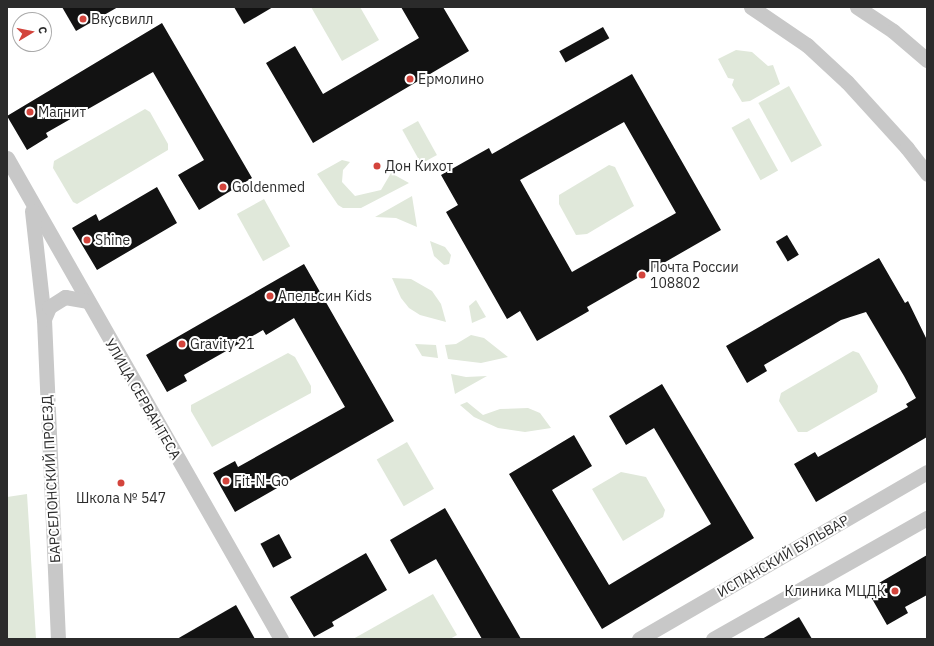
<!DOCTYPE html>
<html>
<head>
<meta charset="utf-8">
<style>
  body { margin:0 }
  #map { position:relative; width:934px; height:646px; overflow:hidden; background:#fff; font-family:"IBM Plex Sans",sans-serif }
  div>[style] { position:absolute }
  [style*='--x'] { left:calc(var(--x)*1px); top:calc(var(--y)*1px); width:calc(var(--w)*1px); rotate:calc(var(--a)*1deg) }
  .green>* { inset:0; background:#e0e8da; transform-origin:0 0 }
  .building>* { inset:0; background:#121212; transform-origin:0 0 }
  .minor>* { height:15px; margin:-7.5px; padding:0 7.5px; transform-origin:7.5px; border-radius:7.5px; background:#c8c8c8 }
  .dots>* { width:11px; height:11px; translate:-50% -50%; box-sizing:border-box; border:2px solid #fff; border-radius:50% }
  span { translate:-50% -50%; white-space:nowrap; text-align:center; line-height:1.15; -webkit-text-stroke:4px #fff; paint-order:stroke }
  .poi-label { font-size:14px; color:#2b2b2b }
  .left { translate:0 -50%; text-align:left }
  .right { translate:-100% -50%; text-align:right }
  .street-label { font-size:14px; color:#2b2b2b }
  .frame { position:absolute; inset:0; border:8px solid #2b2b2b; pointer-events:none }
  .north { position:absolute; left:12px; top:12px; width:40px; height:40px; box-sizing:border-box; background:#fff; border:1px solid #aaa; border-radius:50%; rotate:80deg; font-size:11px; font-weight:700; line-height:16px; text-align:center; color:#2b2b2b }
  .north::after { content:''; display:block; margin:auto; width:14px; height:18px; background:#d3443c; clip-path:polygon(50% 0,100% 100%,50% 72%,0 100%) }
</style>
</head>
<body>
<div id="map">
  <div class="green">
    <i style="clip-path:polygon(311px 7px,360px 7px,379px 40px,342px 61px)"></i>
    <i style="clip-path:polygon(736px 50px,752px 52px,768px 66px,773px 65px,780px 84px,750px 101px,742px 102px,732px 85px,734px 79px,728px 78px,718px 59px)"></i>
    <i style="left:789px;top:86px;width:68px;height:35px;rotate:61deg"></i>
    <i style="clip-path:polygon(145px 109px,150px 112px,168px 144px,168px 150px,77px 204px,73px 202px,53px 168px,54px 161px)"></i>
    <i style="left:749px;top:118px;width:60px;height:20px;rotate:61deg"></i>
    <i style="left:418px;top:121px;width:39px;height:18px;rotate:61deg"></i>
    <i style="clip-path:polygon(342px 160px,350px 162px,343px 170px,342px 182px,355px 196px,381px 190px,391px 173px,409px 183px,361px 208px,343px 208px,338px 205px,317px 174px)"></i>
    <i style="clip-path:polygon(609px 165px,615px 167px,634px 206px,587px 234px,576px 235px,559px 204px,559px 195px)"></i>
    <i style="clip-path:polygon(412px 196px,417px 227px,396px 218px,375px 217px)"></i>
    <i style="left:264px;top:199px;width:54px;height:31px;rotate:61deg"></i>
    <i style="clip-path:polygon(430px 241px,445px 247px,451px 255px,449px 264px,444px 265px,434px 256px)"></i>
    <i style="clip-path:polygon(392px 278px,411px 279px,432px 291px,441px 304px,446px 322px,420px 315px,409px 308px,401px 298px)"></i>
    <i style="clip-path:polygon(476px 300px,486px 317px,472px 323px,469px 306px)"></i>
    <i style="clip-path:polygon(471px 335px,484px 338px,508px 357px,481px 363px,448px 359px,445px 345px,456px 344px)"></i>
    <i style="clip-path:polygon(415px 344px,436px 345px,438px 358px,422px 356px)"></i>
    <i style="clip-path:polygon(853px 351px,859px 353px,878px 386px,877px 392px,807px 432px,798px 432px,779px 401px,781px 393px)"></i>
    <i style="clip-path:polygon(288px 353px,295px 357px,311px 386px,311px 393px,212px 447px,191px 411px,191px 405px)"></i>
    <i style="clip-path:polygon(451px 374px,466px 377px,487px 376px,455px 394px)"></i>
    <i style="clip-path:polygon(467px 402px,483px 415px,500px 409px,528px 408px,540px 413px,551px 428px,525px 432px,498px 428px,474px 417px,460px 405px)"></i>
    <i style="left:407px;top:442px;width:54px;height:35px;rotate:60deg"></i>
    <i style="clip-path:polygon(621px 472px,646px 477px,665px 510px,663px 517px,623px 541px,592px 489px)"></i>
    <i style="clip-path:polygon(27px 494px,36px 639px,7px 639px,7px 497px)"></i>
    <i style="clip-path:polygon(433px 594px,457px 635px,450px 639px,353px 639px)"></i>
  </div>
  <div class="building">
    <i style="clip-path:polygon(62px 7px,118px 7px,76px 31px)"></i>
    <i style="clip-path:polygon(234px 7px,273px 7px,244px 24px)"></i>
    <i style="clip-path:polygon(401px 7px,443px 7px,469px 51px,313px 143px,266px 63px,295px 46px,323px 94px,419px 38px)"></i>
    <i style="clip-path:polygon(162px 23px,252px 178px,199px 210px,178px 175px,204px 160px,153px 72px,46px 133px,48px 137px,27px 150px,7px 116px)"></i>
    <i style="left:603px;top:27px;width:13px;height:50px;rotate:61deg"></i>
    <i style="clip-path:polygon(evenodd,632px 74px,721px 230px,587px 307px,589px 311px,537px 341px,520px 311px,507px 319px,446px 212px,458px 205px,441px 175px,489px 148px,492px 154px,632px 74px,624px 122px,676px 213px,572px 272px,520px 180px,624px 122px)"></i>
    <i style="clip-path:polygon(157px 187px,177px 223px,97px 270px,72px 228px,96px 214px,99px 221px)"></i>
    <i style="left:787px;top:235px;width:23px;height:13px;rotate:59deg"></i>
    <i style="clip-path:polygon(879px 258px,905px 303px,908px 301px,927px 340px,927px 437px,816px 502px,794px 464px,815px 452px,818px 457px,908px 407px,906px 404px,916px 398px,904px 376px,866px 312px,841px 320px,764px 365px,767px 371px,747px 383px,726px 346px)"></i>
    <i style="clip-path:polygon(304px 264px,394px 421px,235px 512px,213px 473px,235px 461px,238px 467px,345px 407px,302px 332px,294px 318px,266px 335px,263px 330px,184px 375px,187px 381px,167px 392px,146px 355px)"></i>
    <i style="clip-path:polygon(662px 384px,754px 538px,602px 629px,509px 474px,574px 435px,592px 466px,552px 490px,609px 585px,711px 524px,654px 428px,626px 445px,609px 416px)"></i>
    <i style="clip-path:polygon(445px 508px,521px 639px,482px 639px,436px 559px,409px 574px,390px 540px)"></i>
    <i style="left:279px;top:534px;width:27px;height:21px;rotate:62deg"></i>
    <i style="clip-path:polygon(366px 553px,387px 590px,332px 622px,334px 626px,314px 637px,290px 597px)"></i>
    <i style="clip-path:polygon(927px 555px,927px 595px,905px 607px,908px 613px,887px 625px,867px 590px)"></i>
    <i style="clip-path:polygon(236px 605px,255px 639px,177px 639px)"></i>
    <i style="clip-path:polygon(799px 617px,812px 639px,762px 639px)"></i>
  </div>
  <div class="minor">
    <i style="--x:751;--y:7;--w:68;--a:34.2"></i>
    <i style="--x:807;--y:45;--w:54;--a:42.8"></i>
    <i style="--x:847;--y:82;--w:89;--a:47.7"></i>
    <i style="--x:907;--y:148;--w:33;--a:52"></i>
    <i style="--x:857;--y:7;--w:43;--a:33.7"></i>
    <i style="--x:893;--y:31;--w:45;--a:40.5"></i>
    <i style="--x:7;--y:158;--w:554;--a:60.33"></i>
    <i style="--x:32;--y:211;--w:109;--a:83.7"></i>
    <i style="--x:44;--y:319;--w:320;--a:87.5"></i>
    <i style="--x:44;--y:319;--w:13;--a:-67"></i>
    <i style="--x:49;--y:307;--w:19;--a:-32"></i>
    <i style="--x:65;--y:297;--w:22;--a:10"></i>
    <i style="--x:639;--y:639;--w:333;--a:-30.1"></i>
    <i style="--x:713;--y:639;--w:246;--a:-29.5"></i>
  </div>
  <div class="dots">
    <i style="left:83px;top:19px;background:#d3443c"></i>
    <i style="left:410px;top:79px;background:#d3443c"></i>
    <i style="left:30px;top:112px;background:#d3443c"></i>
    <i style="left:377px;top:166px;background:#d3443c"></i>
    <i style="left:223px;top:187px;background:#d3443c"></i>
    <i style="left:87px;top:240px;background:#d3443c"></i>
    <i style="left:642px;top:275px;background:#d3443c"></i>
    <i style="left:270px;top:296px;background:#d3443c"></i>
    <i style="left:182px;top:344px;background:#d3443c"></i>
    <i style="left:226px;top:481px;background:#d3443c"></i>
    <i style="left:121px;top:483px;background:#d3443c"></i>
    <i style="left:895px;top:591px;background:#d3443c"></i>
  </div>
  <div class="poi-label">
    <span class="left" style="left:91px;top:19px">Вкусвилл</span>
    <span class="left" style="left:418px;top:79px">Ермолино</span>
    <span class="left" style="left:38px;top:112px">Магнит</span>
    <span class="left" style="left:385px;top:166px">Дон Кихот</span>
    <span class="left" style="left:232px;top:187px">Goldenmed</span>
    <span class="left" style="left:95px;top:240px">Shine</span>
    <span class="left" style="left:650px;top:275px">Почта России<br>108802</span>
    <span class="left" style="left:278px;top:296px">Апельсин Kids</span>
    <span class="left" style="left:190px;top:344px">Gravity 21</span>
    <span class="left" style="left:234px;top:481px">Fit-N-Go</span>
    <span style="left:121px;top:498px">Школа № 547</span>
    <span class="right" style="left:886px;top:591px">Клиника МЦДК</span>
  </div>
  <div class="street-label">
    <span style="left:143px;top:399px;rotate:60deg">УЛИЦА СЕРВАНТЕСА</span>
    <span style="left:51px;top:479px;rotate:-93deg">БАРСЕЛОНСКИЙ ПРОЕЗД</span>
    <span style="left:783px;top:556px;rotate:-30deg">ИСПАНСКИЙ БУЛЬВАР</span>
  </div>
  <div class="frame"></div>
  <div class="north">С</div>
</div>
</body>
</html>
